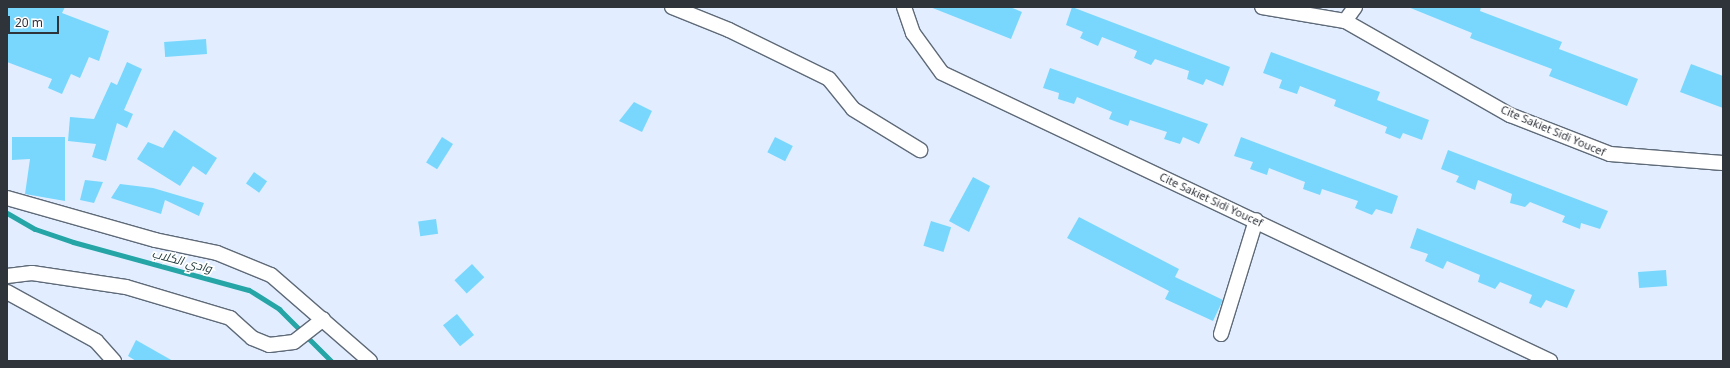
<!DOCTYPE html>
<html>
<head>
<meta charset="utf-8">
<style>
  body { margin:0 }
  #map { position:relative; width:1730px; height:368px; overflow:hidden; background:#e2eeff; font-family:"Noto Sans",Cairo,sans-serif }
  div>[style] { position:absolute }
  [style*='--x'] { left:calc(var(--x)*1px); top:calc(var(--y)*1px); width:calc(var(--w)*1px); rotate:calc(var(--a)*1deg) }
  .stream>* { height:5px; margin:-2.5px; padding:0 2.5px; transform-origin:2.5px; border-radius:2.5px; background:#26a5a7 }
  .building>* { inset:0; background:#79d7fd; transform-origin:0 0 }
  .roads { filter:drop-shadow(1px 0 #5f6a78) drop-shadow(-1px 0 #5f6a78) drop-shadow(0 1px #5f6a78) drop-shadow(0 -1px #5f6a78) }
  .street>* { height:14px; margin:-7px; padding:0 7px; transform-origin:7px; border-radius:7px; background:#fff }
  span { translate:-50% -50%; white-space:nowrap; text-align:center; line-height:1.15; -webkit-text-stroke:3.5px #fff; paint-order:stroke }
  .street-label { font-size:11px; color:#2f333a }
  .water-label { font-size:12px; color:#1c3637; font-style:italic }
  .frame { position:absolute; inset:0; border:8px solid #2f333a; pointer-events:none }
  .scale { position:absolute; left:8px; top:16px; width:51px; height:18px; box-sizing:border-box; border:2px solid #2f333a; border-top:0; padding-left:5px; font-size:12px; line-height:14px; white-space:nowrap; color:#2f333a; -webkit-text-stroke:3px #fff; paint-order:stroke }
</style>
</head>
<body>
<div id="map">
  <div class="stream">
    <i style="--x:7;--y:213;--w:32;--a:30"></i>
    <i style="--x:35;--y:229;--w:40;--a:18.9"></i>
    <i style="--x:73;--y:242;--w:182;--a:15.3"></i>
    <i style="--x:249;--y:290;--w:36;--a:32"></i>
    <i style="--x:279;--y:309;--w:74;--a:45"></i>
  </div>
  <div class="building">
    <i style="clip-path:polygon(7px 7px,65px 7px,62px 13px,109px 31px,99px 61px,89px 57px,80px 78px,71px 74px,62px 94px,48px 88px,52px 79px,7px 62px)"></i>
    <i style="clip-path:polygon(930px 7px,1010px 7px,1022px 12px,1011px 39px)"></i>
    <i style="clip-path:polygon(1072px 7px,1230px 67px,1223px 86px,1206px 79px,1203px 85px,1187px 79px,1189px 71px,1155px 59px,1151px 65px,1134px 58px,1137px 51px,1102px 37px,1098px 46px,1080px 38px,1083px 32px,1066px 25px)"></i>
    <i style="clip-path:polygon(1408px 7px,1481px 7px,1480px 11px,1562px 42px,1559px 49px,1638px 79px,1627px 106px,1549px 76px,1552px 69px,1470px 38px,1472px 33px)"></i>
    <i style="left:206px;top:39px;width:15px;height:42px;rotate:86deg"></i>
    <i style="clip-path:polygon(1271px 52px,1380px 92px,1377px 100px,1429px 120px,1422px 140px,1403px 133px,1400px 139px,1385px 133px,1387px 127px,1334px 106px,1336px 100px,1300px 86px,1297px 94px,1279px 88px,1282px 80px,1263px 73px)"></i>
    <i style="clip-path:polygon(127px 62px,142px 69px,124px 110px,133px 114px,127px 128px,117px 123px,106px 161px,92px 157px,96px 144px,68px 141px,70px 117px,94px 119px,111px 82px,117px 85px)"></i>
    <i style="clip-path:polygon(1691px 64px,1723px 76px,1723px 108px,1680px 92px)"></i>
    <i style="clip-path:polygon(1050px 68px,1208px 124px,1199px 144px,1183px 137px,1180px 144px,1164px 139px,1167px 132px,1130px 120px,1128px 126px,1109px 119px,1112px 112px,1077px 97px,1074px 104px,1058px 99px,1059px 93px,1043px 88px)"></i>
    <i style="clip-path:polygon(634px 102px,652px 111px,642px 132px,619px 121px)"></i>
    <i style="clip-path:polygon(174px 130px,217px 158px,206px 175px,193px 166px,180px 186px,137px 159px,148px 142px,163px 148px)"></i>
    <i style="clip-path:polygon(12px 137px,65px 137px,65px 201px,25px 194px,30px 159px,12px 160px)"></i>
    <i style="left:442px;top:137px;width:13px;height:30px;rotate:32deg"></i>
    <i style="left:775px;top:137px;width:20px;height:17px;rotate:27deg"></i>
    <i style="clip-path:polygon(1241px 137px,1398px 196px,1392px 214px,1376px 209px,1372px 215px,1355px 208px,1358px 201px,1322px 189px,1320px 195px,1303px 189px,1305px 182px,1269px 168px,1267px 175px,1250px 169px,1253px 162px,1234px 156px)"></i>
    <i style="clip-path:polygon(1448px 150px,1608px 211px,1600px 229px,1581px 223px,1580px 229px,1562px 222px,1565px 216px,1530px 202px,1525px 207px,1510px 203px,1512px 194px,1478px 180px,1475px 190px,1456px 182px,1459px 176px,1441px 169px)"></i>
    <i style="left:254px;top:172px;width:16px;height:14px;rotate:35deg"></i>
    <i style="clip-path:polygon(973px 177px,990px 186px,969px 232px,949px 221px)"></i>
    <i style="clip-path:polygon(85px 180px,103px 182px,94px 203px,80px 200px)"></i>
    <i style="clip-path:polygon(120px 184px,153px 188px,204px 203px,199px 216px,165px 200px,161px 214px,111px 198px)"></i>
    <i style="clip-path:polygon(1079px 217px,1179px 269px,1175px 277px,1223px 300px,1213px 321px,1165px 299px,1169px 291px,1067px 238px)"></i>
    <i style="left:436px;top:219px;width:15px;height:18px;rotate:82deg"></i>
    <i style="left:931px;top:221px;width:21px;height:26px;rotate:17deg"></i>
    <i style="clip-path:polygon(1417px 228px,1575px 290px,1567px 308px,1546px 300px,1541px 308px,1529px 303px,1532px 295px,1500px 282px,1495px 289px,1478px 282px,1480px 275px,1447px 261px,1443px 269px,1425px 261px,1428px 254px,1410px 248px)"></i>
    <i style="left:472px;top:264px;width:18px;height:24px;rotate:47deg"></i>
    <i style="left:1666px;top:270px;width:16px;height:28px;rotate:86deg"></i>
    <i style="left:457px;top:314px;width:27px;height:18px;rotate:51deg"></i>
    <i style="clip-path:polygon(136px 340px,173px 361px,136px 361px,128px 356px)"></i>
  </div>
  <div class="roads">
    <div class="street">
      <i style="--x:672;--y:7;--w:61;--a:22"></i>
      <i style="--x:729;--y:30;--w:111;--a:26.1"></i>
      <i style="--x:829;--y:79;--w:38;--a:51"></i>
      <i style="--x:853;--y:109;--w:79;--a:31.5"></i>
      <i style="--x:904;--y:7;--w:28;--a:71"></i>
      <i style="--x:913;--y:33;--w:49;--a:54.1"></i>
      <i style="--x:942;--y:73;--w:673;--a:25.35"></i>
      <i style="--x:1262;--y:7;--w:84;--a:9.6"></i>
      <i style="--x:1345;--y:21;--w:190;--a:29.7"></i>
      <i style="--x:1510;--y:115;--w:107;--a:21.3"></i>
      <i style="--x:1610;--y:154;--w:113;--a:4.6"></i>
      <i style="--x:1345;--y:21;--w:17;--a:-54"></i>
      <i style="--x:7;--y:198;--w:154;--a:15.8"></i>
      <i style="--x:155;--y:240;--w:63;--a:11.8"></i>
      <i style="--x:217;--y:253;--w:58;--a:22.2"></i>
      <i style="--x:271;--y:275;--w:131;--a:41"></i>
      <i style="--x:7;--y:276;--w:25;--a:-7"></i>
      <i style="--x:32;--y:273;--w:95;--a:8.5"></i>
      <i style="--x:126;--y:287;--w:109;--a:16.6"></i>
      <i style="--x:230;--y:318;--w:30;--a:42"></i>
      <i style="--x:252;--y:338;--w:18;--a:22"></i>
      <i style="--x:269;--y:345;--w:25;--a:-7"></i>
      <i style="--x:294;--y:342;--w:37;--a:-38"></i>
      <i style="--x:7;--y:292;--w:102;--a:28.8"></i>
      <i style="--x:96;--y:341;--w:27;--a:48"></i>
      <i style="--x:1221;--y:334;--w:119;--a:-72.9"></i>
    </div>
  </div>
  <div class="street-label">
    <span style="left:1553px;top:131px;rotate:23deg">Cite Sakiet Sidi Youcef</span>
    <span style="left:1211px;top:200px;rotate:25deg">Cite Sakiet Sidi Youcef</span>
  </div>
  <div class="water-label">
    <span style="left:182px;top:261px;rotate:15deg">وادي الكلاب</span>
  </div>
  <div class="frame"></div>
  <div class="scale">20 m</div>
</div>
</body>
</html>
